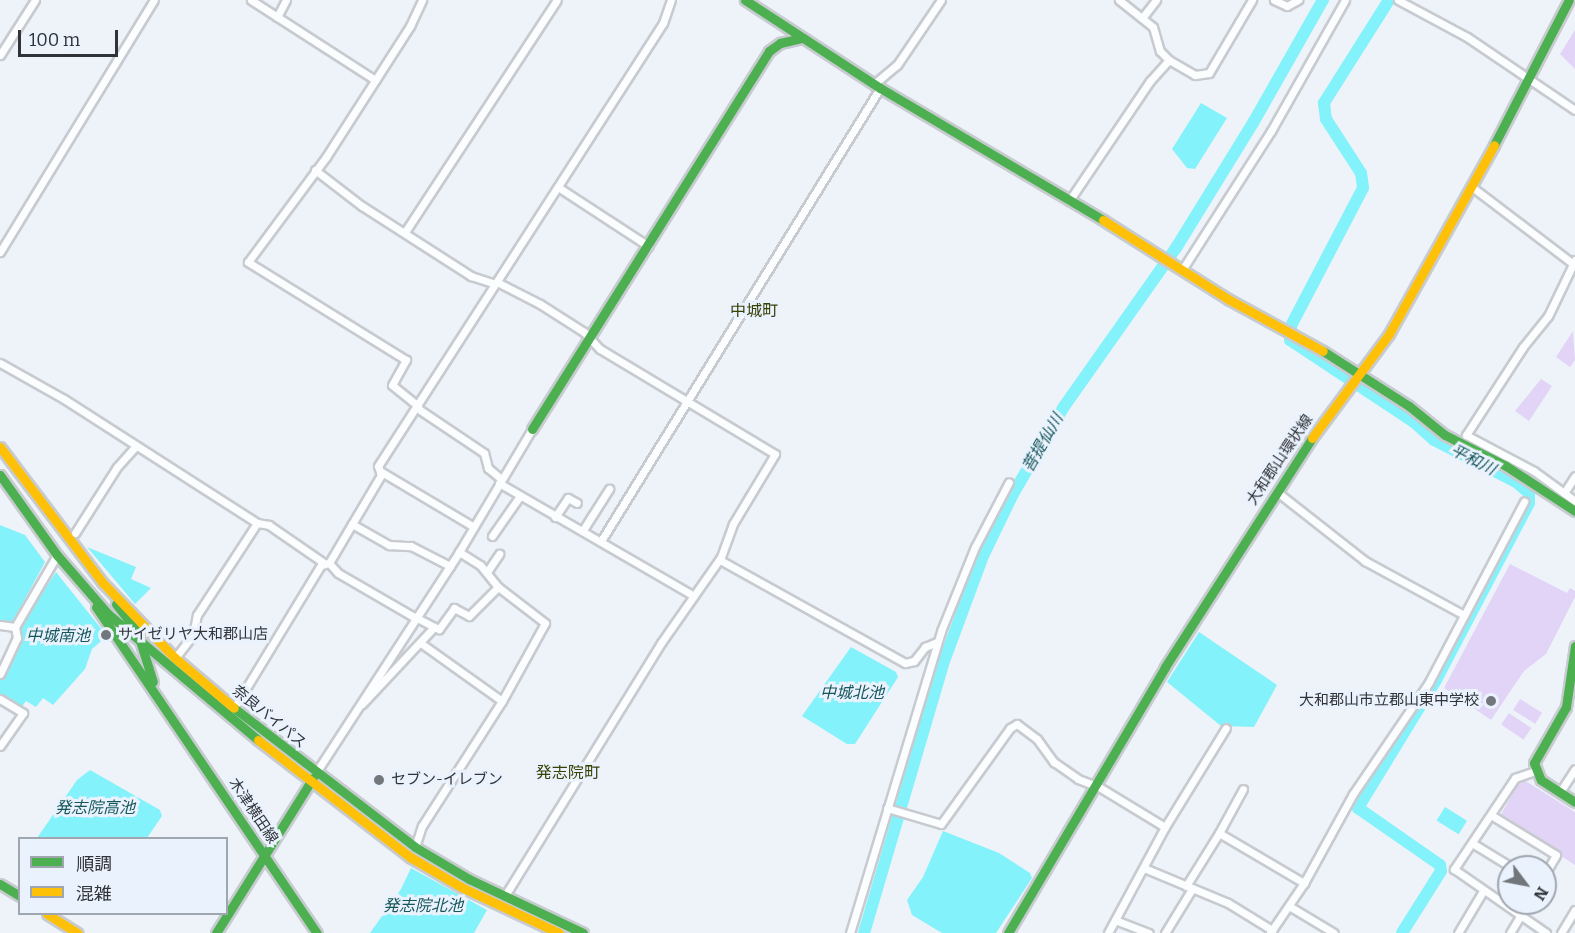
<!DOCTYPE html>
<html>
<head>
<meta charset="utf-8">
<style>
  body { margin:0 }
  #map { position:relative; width:1575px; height:933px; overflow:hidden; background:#eef3f9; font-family:Bitter,"Noto Sans JP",serif }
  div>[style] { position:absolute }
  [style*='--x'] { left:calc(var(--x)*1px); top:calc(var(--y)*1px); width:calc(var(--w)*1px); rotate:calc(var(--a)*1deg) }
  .green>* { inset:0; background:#e2d4f6; transform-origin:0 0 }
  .water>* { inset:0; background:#84f2fa; transform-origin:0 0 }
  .stream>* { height:2px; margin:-1px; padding:0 1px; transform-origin:1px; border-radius:1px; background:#84f2fa }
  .river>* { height:12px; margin:-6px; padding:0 6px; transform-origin:6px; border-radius:6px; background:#84f2fa }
  .roads { filter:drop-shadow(2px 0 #c7cbd0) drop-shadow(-2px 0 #c7cbd0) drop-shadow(0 2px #c7cbd0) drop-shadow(0 -2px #c7cbd0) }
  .street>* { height:7px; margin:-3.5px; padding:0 3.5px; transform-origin:3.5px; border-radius:3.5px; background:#fcfdfe }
  .fast>* { height:9px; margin:-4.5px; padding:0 4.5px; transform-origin:4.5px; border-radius:4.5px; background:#4caf50 }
  .slow>* { height:9px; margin:-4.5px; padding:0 4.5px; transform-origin:4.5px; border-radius:4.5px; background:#ffc107 }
  .dots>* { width:16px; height:16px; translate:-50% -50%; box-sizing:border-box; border:3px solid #eaf2fd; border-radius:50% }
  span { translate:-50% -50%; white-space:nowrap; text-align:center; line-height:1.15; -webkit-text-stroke:6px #eaf2fd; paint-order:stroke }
  .street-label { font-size:15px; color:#303439 }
  .poi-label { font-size:15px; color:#303439 }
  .left { translate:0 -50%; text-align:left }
  .right { translate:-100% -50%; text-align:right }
  .neighbourhood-label { font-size:16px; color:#374206 }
  .water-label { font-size:16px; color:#15565a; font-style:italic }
  .legend { position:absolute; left:18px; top:837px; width:210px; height:78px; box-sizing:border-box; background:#eaf2fd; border:2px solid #a0a6af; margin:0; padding:8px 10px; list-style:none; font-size:18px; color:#303439 }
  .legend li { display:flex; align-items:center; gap:12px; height:30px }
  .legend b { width:30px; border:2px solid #a0a6af }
  .north { position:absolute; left:1497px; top:855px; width:60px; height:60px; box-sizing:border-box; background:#eaf2fd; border:2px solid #a0a6af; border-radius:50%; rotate:122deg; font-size:16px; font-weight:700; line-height:24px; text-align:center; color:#303439 }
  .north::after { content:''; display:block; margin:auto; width:21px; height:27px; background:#72777c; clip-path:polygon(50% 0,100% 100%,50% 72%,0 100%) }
  .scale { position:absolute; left:18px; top:30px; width:100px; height:27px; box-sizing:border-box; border:3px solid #303439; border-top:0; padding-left:8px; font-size:18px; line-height:21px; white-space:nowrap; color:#303439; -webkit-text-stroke:4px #eaf2fd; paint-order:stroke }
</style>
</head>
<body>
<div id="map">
  <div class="green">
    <i style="clip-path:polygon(1575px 30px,1575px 69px,1560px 54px)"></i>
    <i style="clip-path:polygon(1573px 331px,1575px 360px,1570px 367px,1556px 357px)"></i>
    <i style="clip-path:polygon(1541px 379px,1552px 386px,1529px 421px,1515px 411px)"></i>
    <i style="clip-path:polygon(1510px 564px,1567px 593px,1570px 588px,1575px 591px,1575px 597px,1546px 654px,1524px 671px,1491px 720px,1444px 688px)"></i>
    <i style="left:1520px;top:699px;width:26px;height:13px;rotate:32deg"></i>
    <i style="left:1509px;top:713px;width:27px;height:14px;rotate:34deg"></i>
    <i style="clip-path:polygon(1524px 780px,1575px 812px,1575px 865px,1500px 816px,1520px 781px)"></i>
  </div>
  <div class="water">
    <i style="clip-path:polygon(1201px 103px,1227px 118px,1195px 169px,1187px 168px,1172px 149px)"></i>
    <i style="clip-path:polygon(0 525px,25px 535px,45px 562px,13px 621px,5px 623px,0 621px)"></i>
    <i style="clip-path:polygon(87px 547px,136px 567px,131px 579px,151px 588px,135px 604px)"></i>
    <i style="clip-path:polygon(56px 572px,107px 636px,92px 649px,85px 669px,53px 705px,43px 698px,36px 707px,26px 701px,20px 709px,0 696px,0 679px,22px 637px,20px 626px)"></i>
    <i style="clip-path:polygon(1199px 632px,1277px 685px,1254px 727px,1221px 726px,1167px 682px)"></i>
    <i style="clip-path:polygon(851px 647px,896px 672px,898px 677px,855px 744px,847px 744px,802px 716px)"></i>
    <i style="clip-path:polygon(90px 770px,160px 810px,162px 816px,147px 838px,37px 838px,77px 780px)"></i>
    <i style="left:1445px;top:807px;width:26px;height:16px;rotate:32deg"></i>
    <i style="clip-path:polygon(943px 831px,999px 853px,1030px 873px,1032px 878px,996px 933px,942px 933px,912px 915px,907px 900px,923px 877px)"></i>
    <i style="clip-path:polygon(411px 868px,487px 910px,474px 933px,370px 933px,401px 889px)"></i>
  </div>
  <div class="stream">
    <i style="--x:1529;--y:493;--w:11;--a:0"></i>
  </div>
  <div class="river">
    <i style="--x:1389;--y:0;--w:122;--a:122.3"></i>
    <i style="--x:1324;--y:103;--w:16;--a:83"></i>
    <i style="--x:1326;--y:119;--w:64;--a:57.1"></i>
    <i style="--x:1361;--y:173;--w:15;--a:82"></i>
    <i style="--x:1363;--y:188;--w:156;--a:117.6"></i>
    <i style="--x:1291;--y:326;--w:14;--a:94"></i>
    <i style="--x:1290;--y:340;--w:149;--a:33.5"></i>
    <i style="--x:1414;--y:422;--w:27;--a:42"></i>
    <i style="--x:1434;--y:440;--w:92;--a:27.1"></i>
    <i style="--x:1516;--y:482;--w:17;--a:40"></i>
    <i style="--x:1529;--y:493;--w:10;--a:90"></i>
    <i style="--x:1529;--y:503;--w:200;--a:117.7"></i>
    <i style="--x:1436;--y:680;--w:150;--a:121.4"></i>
    <i style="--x:1358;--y:808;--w:100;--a:34.8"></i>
    <i style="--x:1440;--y:865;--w:6;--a:81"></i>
    <i style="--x:1441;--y:871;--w:73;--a:122.2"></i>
    <i style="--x:864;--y:933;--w:280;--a:-73.6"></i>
    <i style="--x:943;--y:664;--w:115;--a:-69.7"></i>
    <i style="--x:983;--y:556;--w:69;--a:-64.2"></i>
    <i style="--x:1013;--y:494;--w:99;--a:-59.8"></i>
    <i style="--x:1063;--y:408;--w:196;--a:-54.8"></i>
    <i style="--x:1176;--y:248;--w:147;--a:-58.4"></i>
    <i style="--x:1253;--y:123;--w:142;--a:-60.4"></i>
  </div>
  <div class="roads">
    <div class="street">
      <i style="--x:251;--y:0;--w:148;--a:32.8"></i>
      <i style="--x:1119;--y:0;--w:43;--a:38.5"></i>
      <i style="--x:1153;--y:27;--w:25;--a:74"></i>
      <i style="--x:1160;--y:51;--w:13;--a:45"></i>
      <i style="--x:1169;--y:60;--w:30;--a:30"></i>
      <i style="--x:1195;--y:75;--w:14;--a:-8"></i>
      <i style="--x:1209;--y:73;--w:85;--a:-59.5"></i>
      <i style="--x:1274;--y:0;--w:14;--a:25"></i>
      <i style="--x:1287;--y:6;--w:13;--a:-29"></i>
      <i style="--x:1398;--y:0;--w:78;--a:28.2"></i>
      <i style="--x:1467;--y:37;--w:130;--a:34.1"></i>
      <i style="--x:277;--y:17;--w:19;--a:-62"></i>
      <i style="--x:1142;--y:18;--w:23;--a:-52"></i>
      <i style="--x:0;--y:55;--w:65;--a:-57.5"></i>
      <i style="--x:874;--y:84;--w:30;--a:-40"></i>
      <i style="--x:897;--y:65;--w:78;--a:-55.9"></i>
      <i style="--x:315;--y:170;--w:59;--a:37.5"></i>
      <i style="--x:362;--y:206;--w:130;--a:32.7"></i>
      <i style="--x:471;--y:276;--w:25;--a:18"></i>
      <i style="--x:558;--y:187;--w:108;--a:33.2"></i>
      <i style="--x:1472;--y:187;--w:126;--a:37.2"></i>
      <i style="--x:1069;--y:201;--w:145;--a:-56"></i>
      <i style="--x:1150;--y:81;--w:28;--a:-48"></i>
      <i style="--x:405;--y:232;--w:277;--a:-56.8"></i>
      <i style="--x:0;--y:252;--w:295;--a:-58.6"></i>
      <i style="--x:1575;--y:260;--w:62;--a:115.7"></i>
      <i style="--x:1548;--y:316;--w:40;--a:129"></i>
      <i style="--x:1523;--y:347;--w:105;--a:122.9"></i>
      <i style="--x:1466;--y:435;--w:77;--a:27.9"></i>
      <i style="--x:1534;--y:471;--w:51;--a:36.2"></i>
      <i style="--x:1182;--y:270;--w:165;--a:-57.4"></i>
      <i style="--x:1271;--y:131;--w:150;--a:-60.5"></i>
      <i style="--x:497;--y:282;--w:48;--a:27.1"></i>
      <i style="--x:540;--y:304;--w:52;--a:32.5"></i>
      <i style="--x:584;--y:332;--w:23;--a:47"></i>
      <i style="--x:600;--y:349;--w:204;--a:31"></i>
      <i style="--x:775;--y:454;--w:82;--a:121"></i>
      <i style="--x:733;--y:524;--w:35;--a:110"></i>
      <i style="--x:721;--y:557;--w:105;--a:124.9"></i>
      <i style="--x:661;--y:643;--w:297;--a:121.7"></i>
      <i style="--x:0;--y:363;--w:73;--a:29.4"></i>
      <i style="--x:64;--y:399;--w:229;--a:32.7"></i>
      <i style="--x:257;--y:523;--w:12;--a:9"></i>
      <i style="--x:269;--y:525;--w:67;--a:34.6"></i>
      <i style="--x:418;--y:406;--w:33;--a:-141"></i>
      <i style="--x:392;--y:385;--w:29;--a:-61"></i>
      <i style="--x:406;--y:360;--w:186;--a:-148.2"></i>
      <i style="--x:248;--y:262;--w:131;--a:-53.4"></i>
      <i style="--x:326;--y:157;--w:156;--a:-57.3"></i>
      <i style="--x:410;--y:26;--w:29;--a:-65"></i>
      <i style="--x:417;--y:408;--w:81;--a:33.9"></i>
      <i style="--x:484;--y:453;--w:16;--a:75"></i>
      <i style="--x:488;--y:468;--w:17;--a:40"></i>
      <i style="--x:380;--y:471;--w:109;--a:30.8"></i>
      <i style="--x:499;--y:483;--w:225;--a:30.1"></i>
      <i style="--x:1277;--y:492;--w:112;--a:38.1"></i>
      <i style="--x:1365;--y:561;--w:113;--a:28.6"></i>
      <i style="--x:1564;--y:493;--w:20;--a:-57"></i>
      <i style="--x:555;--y:517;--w:23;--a:-56"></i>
      <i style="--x:568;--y:498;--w:10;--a:29"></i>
      <i style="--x:352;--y:524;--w:43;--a:29.6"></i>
      <i style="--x:389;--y:545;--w:22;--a:3"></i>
      <i style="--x:411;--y:546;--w:44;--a:27.1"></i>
      <i style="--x:583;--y:530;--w:49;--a:-57.6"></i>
      <i style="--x:75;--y:533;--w:78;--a:-57.5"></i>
      <i style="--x:117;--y:467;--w:28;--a:-48"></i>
      <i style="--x:492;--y:536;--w:49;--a:-55"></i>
      <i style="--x:601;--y:541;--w:532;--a:-58.37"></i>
      <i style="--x:720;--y:560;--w:212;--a:29.1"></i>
      <i style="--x:905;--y:663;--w:9;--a:-13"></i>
      <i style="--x:914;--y:661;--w:18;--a:-52"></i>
      <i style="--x:925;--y:647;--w:13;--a:-23"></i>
      <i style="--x:329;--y:563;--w:13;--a:48"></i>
      <i style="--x:338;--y:573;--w:88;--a:30.1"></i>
      <i style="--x:487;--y:572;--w:22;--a:-56"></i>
      <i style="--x:415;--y:617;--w:27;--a:27"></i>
      <i style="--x:439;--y:629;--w:26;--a:-54"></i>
      <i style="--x:454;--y:608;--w:17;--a:28"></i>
      <i style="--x:469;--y:616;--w:41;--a:-45"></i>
      <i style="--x:0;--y:625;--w:15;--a:8"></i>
      <i style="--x:422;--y:644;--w:98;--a:35.5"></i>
      <i style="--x:175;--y:658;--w:29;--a:-52"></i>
      <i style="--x:193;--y:635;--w:20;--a:-79"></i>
      <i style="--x:197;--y:615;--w:110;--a:-56.9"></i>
      <i style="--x:0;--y:674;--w:40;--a:-65"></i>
      <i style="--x:17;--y:638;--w:11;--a:-100"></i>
      <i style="--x:15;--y:627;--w:83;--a:-59.7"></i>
      <i style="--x:0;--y:699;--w:27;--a:31"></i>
      <i style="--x:23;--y:713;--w:40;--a:124.9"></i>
      <i style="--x:362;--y:704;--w:105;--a:-46.9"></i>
      <i style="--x:234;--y:708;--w:167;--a:-58.7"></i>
      <i style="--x:321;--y:565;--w:8;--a:-14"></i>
      <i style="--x:329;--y:563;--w:45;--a:-59.5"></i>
      <i style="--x:352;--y:524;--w:57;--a:-59.4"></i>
      <i style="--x:381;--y:475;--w:9;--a:-108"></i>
      <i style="--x:378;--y:466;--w:527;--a:-57.25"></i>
      <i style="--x:663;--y:23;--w:24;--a:-71"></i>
      <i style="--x:1535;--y:771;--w:21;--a:161"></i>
      <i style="--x:1515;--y:778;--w:110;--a:123.8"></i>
      <i style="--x:1454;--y:869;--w:112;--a:34.8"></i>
      <i style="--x:315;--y:774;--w:265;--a:-57"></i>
      <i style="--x:459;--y:552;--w:143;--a:-59.3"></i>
      <i style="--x:1560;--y:792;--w:27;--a:-57"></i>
      <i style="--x:887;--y:808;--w:56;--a:16.5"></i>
      <i style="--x:941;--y:824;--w:118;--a:-54.3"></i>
      <i style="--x:1010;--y:728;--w:8;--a:-30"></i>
      <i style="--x:1017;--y:724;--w:25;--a:37"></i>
      <i style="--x:1037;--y:739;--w:29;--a:54"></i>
      <i style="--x:1054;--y:762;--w:29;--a:35"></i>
      <i style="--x:1078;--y:779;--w:22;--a:21"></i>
      <i style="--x:1099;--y:787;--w:77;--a:31.2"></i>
      <i style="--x:1165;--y:827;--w:120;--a:118.3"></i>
      <i style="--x:1491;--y:815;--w:76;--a:31.6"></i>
      <i style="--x:1556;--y:855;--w:22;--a:120"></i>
      <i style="--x:1165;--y:827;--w:116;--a:-58.4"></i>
      <i style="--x:1219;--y:833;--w:50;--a:-61.4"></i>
      <i style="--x:1472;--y:843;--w:46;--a:31.6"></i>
      <i style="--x:415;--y:847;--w:22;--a:-72"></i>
      <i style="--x:422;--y:826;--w:148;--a:-57.4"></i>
      <i style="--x:502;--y:701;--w:89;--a:-61.1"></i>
      <i style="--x:545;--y:623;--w:59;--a:-142.5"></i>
      <i style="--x:498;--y:587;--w:28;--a:-129"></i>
      <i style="--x:480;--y:565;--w:25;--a:-148"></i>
      <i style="--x:1144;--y:868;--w:91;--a:22.6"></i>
      <i style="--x:1228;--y:903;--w:52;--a:31.5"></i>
      <i style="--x:1186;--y:886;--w:62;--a:-58.1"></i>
      <i style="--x:1219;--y:833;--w:99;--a:30.5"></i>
      <i style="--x:1289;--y:906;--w:52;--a:31"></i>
      <i style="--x:1115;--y:920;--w:36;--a:21"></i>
      <i style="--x:850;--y:933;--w:315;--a:-73.2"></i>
      <i style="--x:941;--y:631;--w:91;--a:-68"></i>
      <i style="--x:975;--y:547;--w:73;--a:-62.4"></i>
      <i style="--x:1165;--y:933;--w:52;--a:-58.5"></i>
      <i style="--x:1270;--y:933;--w:60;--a:-55.8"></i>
      <i style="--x:1304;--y:883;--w:102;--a:-61.2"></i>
      <i style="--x:1353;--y:794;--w:135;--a:-55.8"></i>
      <i style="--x:1429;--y:682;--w:204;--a:-62.2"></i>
      <i style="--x:1458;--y:933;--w:49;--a:-59.2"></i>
      <i style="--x:1510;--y:933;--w:35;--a:-59"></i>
      <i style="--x:1561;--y:933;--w:27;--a:-59"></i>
    </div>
    <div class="fast">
      <i style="--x:745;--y:0;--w:161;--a:33.1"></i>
      <i style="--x:880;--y:88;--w:259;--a:30.6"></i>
      <i style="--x:1494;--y:145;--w:163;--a:-62.7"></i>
      <i style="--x:1323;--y:351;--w:102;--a:32.6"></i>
      <i style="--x:1409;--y:406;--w:46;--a:38.9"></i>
      <i style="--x:1445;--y:435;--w:68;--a:26.9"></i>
      <i style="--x:1506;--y:466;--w:82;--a:33.1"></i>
      <i style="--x:532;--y:429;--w:446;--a:-57.9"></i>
      <i style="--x:769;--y:51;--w:14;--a:-36"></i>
      <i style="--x:780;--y:43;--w:23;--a:-13"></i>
      <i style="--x:0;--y:475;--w:98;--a:54.5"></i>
      <i style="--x:57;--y:555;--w:78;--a:49.2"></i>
      <i style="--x:108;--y:614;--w:196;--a:40"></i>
      <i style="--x:116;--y:604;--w:34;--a:52"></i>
      <i style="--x:137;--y:631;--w:53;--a:72.6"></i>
      <i style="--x:96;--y:607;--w:394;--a:55.9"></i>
      <i style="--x:1575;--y:646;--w:62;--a:98.4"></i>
      <i style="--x:1566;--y:707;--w:64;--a:119.7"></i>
      <i style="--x:1534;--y:763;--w:18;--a:68"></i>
      <i style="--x:1541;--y:780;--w:40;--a:32.9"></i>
      <i style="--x:234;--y:708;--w:228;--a:37.5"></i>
      <i style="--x:415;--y:847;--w:63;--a:30.7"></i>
      <i style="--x:469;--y:879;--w:126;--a:25.3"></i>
      <i style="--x:0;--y:884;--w:23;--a:31"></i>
      <i style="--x:216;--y:933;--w:183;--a:-58"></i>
      <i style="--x:1008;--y:933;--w:309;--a:-59.4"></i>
      <i style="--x:1165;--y:667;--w:272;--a:-57.3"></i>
    </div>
    <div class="slow">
      <i style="--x:1103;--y:220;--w:148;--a:32.3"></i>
      <i style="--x:1228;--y:299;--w:108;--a:28.7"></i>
      <i style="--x:1312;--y:438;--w:129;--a:-53.5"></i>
      <i style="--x:1389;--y:334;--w:216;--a:-60.9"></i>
      <i style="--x:0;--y:447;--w:171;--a:52.9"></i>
      <i style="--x:103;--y:583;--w:104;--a:46.2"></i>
      <i style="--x:175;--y:658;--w:77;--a:40.3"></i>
      <i style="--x:258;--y:740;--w:192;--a:37.6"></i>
      <i style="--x:410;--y:857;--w:59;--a:30.5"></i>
      <i style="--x:461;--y:887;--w:108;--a:25.1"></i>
      <i style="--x:47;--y:914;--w:36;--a:32"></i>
    </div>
  </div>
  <div class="dots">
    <i style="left:106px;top:635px;background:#72777c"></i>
    <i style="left:1491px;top:701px;background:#72777c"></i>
    <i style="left:379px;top:780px;background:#72777c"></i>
  </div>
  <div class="street-label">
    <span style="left:1280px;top:460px;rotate:-56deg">大和郡山環状線</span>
    <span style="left:269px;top:717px;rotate:39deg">奈良バイパス</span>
    <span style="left:253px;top:811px;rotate:56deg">木津横田線</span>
  </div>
  <div class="poi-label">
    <span class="left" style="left:118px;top:635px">サイゼリヤ大和郡山店</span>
    <span class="right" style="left:1479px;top:701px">大和郡山市立郡山東中学校</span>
    <span class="left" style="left:391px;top:780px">セブン-イレブン</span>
  </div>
  <div class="neighbourhood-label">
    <span style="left:754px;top:311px">中城町</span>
    <span style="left:568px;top:773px">発志院町</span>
  </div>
  <div class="water-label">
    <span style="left:1043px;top:443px;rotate:-60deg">菩提仙川</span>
    <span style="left:1473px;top:460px;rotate:27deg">平和川</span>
    <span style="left:58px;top:636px">中城南池</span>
    <span style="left:852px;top:693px">中城北池</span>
    <span style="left:95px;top:808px">発志院高池</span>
    <span style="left:423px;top:906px">発志院北池</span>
  </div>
  <ul class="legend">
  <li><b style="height:8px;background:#4caf50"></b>順調</li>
  <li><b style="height:8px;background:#ffc107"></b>混雑</li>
  </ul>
  <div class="north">N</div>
  <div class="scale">100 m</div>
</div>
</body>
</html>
